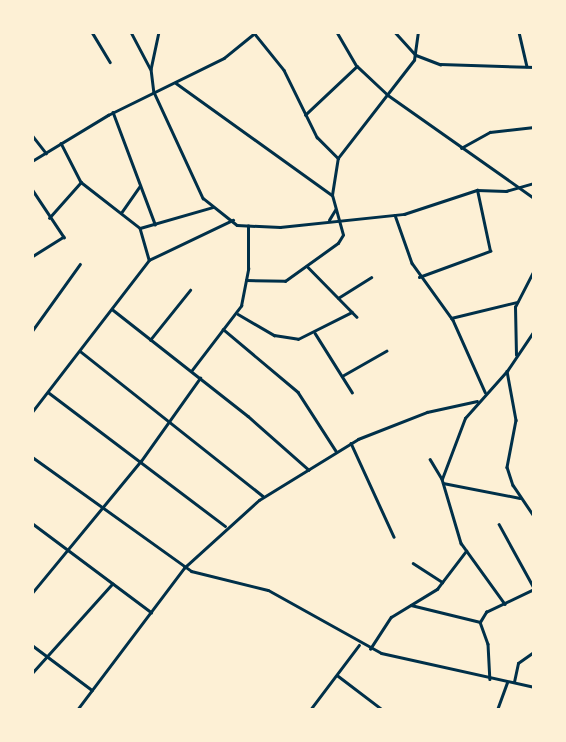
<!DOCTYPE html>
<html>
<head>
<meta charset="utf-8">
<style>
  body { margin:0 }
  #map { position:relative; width:566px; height:742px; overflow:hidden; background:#fdf0d5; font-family:Inter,sans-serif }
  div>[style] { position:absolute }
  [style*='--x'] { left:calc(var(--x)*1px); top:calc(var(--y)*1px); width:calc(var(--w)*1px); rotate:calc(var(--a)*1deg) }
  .minor>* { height:2.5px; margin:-1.25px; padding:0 1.25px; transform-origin:1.25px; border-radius:1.25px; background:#003049 }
  .tertiary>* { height:3px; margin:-1.5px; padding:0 1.5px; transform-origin:1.5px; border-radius:1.5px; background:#003049 }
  span { translate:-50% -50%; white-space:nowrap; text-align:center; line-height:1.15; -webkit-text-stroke:5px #fdf0d5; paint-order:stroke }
  .frame { position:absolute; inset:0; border:34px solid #fdf0d5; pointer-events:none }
</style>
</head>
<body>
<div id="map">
  <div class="minor">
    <i style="--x:92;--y:32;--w:35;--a:59"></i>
    <i style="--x:131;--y:32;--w:41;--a:62.2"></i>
    <i style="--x:159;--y:32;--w:38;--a:102"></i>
    <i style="--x:151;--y:69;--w:23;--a:83"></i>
    <i style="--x:154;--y:92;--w:117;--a:65.2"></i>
    <i style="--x:203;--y:198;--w:43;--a:38.5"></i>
    <i style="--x:237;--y:225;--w:43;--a:2.7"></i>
    <i style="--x:280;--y:227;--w:125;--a:-6"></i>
    <i style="--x:404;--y:214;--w:77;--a:-18.2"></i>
    <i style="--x:477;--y:190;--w:29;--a:2"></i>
    <i style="--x:506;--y:191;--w:29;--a:-16"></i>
    <i style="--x:337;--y:32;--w:39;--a:60"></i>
    <i style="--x:357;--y:66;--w:42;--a:43.1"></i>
    <i style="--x:388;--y:95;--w:179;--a:35.2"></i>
    <i style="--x:395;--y:32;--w:31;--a:48"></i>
    <i style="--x:416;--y:55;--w:26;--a:21"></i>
    <i style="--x:440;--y:64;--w:94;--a:1.8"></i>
    <i style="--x:519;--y:32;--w:35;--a:77"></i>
    <i style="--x:255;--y:34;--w:46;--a:51.1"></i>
    <i style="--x:284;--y:70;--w:75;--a:63.8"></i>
    <i style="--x:317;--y:137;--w:30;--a:45"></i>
    <i style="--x:176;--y:83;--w:192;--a:35.7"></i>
    <i style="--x:113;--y:112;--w:120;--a:69.4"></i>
    <i style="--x:305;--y:115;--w:71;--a:-43.3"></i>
    <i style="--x:32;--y:135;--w:23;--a:52"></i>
    <i style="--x:61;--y:143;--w:44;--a:62.9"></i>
    <i style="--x:81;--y:182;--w:75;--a:37.9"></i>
    <i style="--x:140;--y:228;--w:33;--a:74"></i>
    <i style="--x:461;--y:148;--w:33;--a:-29"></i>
    <i style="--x:490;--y:132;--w:44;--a:-6.5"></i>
    <i style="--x:32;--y:161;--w:89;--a:-31.2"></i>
    <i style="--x:108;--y:115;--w:129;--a:-26.2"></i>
    <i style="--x:224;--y:58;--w:41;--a:-39.1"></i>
    <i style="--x:32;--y:189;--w:58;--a:56.3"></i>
    <i style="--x:64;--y:237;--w:38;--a:148"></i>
    <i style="--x:121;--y:213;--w:33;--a:-55"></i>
    <i style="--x:395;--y:215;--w:51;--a:70.5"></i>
    <i style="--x:412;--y:263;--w:70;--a:54.3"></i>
    <i style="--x:453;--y:320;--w:79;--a:66"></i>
    <i style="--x:49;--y:218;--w:48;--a:-48.4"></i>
    <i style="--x:329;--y:220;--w:12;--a:-59"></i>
    <i style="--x:140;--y:228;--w:76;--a:-16"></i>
    <i style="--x:307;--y:266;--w:71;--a:45.6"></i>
    <i style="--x:419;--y:277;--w:76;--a:-20.1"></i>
    <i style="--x:490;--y:251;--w:62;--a:-102"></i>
    <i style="--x:246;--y:280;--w:39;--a:1"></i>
    <i style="--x:285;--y:281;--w:65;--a:-35.6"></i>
    <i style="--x:338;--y:243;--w:9;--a:-58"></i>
    <i style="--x:343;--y:235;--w:41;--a:-105.4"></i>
    <i style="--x:332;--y:195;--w:37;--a:-81"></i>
    <i style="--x:338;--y:158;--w:124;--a:-52.2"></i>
    <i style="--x:414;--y:60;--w:28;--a:-82"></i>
    <i style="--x:338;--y:298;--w:39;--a:-32"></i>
    <i style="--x:112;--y:309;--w:173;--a:38.2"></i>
    <i style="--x:248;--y:416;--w:81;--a:41.5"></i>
    <i style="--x:238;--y:314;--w:42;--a:30.3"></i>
    <i style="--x:274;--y:335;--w:24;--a:9"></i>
    <i style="--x:298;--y:339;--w:60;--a:-26.6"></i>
    <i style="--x:451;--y:318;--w:68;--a:-13.6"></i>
    <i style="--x:223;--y:329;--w:98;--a:40"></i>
    <i style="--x:298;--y:392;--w:70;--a:57.2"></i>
    <i style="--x:32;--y:331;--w:82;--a:-54.4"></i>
    <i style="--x:315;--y:333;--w:70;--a:57.9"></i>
    <i style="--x:150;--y:340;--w:64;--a:-51.3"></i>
    <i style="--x:80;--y:351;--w:233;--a:38.4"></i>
    <i style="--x:516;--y:355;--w:48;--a:-91.2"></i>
    <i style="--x:515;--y:307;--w:42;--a:-62.8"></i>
    <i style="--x:192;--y:370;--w:81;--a:-52.6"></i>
    <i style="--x:241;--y:306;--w:38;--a:-79"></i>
    <i style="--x:248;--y:269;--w:43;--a:-90"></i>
    <i style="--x:507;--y:371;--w:50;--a:79.6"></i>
    <i style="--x:516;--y:420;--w:48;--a:100.8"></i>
    <i style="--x:507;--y:467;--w:19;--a:72"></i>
    <i style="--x:513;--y:485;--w:37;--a:56"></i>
    <i style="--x:342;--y:376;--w:51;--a:-29.6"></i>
    <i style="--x:48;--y:392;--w:222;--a:37.1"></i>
    <i style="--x:32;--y:412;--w:192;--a:-52.4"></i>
    <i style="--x:149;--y:260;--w:93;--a:-25.5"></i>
    <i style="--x:351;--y:443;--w:103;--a:65.4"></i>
    <i style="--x:430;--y:459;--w:23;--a:59"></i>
    <i style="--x:442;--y:479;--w:67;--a:73.5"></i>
    <i style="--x:461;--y:543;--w:75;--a:54.2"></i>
    <i style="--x:442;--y:479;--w:65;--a:-69.3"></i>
    <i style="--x:465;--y:418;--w:63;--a:-48.2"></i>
    <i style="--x:507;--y:371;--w:48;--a:-56"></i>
    <i style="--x:443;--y:483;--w:78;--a:11"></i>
    <i style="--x:32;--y:523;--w:149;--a:36.8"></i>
    <i style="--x:499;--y:524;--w:73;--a:61.3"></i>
    <i style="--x:413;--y:563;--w:35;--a:33"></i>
    <i style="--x:32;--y:593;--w:171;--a:-50.5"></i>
    <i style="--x:141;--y:461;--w:102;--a:-54.6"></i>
    <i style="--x:411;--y:605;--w:71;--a:13.8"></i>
    <i style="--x:480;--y:622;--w:23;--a:70"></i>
    <i style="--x:488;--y:644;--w:35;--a:87"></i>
    <i style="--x:480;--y:622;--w:12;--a:-59"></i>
    <i style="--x:486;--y:612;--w:53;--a:-25.6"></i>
    <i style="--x:32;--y:645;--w:75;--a:36.9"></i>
    <i style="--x:370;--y:649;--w:38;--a:-57"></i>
    <i style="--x:391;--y:617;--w:54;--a:-31.3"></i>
    <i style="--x:437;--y:589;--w:48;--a:-52.7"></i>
    <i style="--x:32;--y:673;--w:120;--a:-48"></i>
    <i style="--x:337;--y:675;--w:58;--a:37.3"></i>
    <i style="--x:514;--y:682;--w:19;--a:-78"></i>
    <i style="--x:518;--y:663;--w:19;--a:-35"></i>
    <i style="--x:77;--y:710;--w:178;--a:-53"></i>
    <i style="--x:184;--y:568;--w:101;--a:-42.2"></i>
    <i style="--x:259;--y:500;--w:116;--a:-31.6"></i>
    <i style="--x:358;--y:439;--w:74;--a:-21.4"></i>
    <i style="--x:427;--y:412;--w:51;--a:-12.4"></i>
    <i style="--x:310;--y:710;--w:81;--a:-53"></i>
    <i style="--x:497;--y:710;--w:29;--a:-70"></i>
  </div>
  <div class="tertiary">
    <i style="--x:32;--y:457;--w:196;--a:35.6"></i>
    <i style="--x:191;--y:571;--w:79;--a:13.9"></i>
    <i style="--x:268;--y:590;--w:129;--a:29.1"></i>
    <i style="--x:381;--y:653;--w:157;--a:12.5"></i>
  </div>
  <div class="frame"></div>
</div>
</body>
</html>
